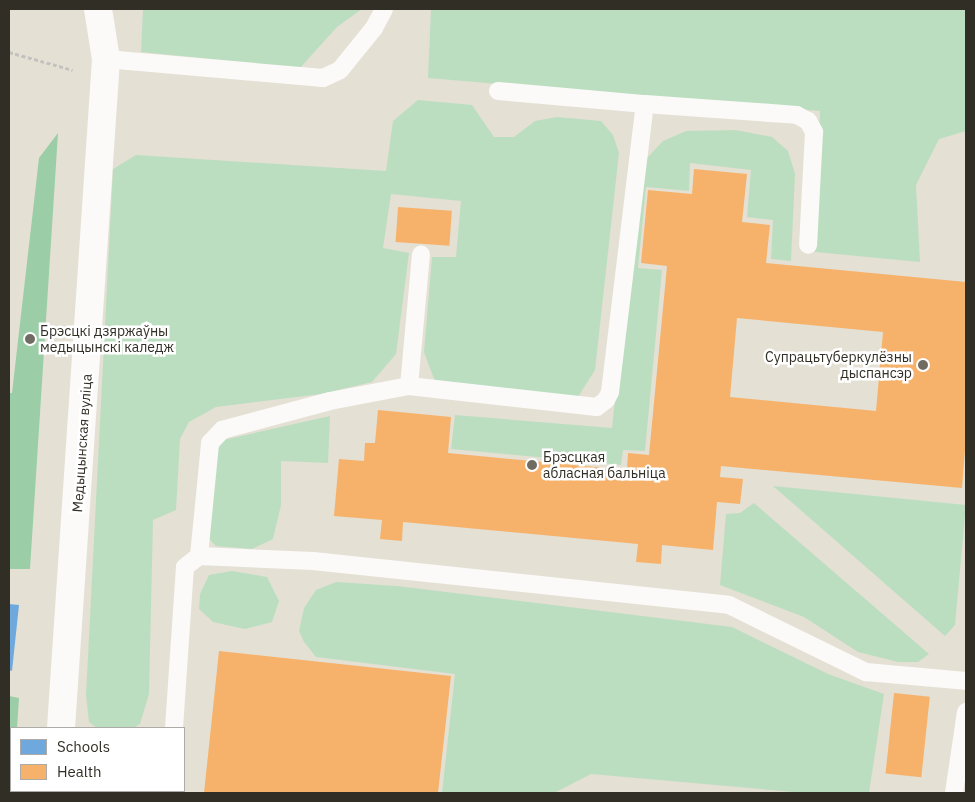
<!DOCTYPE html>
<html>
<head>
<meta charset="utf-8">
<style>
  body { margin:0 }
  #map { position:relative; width:975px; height:802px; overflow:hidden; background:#e4e0d4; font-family:"IBM Plex Sans",sans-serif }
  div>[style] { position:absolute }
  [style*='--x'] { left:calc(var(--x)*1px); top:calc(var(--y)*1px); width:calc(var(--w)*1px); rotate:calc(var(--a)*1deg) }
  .green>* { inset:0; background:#bcdec0 }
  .forest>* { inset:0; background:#9bcda7 }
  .schools>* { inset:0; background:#6fa8dc }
  .health>* { inset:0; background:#f6b26b; transform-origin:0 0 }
  .path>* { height:3px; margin-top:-1.5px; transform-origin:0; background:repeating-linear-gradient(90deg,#c4c2bf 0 4px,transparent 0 6.5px) }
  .service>* { height:18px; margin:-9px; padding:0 9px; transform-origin:9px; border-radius:9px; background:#fbfaf9 }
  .minor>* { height:28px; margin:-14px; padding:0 14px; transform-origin:14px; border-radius:14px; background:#fbfaf9 }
  .dots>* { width:14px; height:14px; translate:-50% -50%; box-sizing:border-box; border:2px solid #fff; border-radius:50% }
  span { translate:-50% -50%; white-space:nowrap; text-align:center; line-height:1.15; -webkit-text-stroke:5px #fff; paint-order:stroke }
  .poi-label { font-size:14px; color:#312e25 }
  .left { translate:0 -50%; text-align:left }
  .right { translate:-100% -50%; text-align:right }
  .street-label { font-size:14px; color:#312e25 }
  .frame { position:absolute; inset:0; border:10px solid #312e25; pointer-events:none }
  .legend { position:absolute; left:10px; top:727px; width:175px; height:65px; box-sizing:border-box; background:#fff; border:1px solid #adaba8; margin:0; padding:6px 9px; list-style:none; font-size:15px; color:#312e25 }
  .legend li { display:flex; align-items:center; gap:10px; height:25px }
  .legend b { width:25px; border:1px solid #adaba8 }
</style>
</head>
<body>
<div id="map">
  <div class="green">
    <i style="clip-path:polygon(143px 9px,362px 9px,337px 27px,300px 68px,141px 52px)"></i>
    <i style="clip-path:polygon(431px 9px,966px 9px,966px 131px,939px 139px,916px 185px,920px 262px,815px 252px,820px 111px,428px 78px)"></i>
    <i style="clip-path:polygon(418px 100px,472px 105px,494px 137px,514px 137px,535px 121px,557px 117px,601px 121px,613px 135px,619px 153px,595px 370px,578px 397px,450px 391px,434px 379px,424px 352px,432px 257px,456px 257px,461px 201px,391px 194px,383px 248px,409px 253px,396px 354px,372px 382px,321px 394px,216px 407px,189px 422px,180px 439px,176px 510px,153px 520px,149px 694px,140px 724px,134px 728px,97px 728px,89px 722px,86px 695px,113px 169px,136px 155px,386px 171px,393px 121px)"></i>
    <i style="clip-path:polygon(736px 130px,772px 137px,788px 151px,795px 174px,791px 261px,771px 259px,773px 220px,747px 217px,751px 170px,690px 163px,689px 191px,646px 187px,638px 268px,662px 270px,645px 451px,623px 450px,621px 465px,451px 449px,455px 415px,612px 428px,638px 180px,647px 158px,663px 141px,686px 131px)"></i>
    <i style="clip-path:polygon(330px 416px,328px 463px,281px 461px,281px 505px,273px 539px,252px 549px,216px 546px,200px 530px,219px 441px)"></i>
    <i style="clip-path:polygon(773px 486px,966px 505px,955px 625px,945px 636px)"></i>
    <i style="clip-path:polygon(754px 503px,929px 654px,918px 662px,898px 662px,858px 652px,804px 617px,720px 585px,726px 514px,740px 513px)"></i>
    <i style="clip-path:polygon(232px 571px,267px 577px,279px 601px,272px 622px,245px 629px,213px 622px,199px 609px,200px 594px,209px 575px)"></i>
    <i style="clip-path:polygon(336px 582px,397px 586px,732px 627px,828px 674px,884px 694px,869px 793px,805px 793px,591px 774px,554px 793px,442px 793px,455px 674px,316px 657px,304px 642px,299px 631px,304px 608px,316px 590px)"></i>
  </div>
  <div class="forest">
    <i style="clip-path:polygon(58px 133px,30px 569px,9px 569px,9px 393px,12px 393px,39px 158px)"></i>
    <i style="clip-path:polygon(9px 696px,19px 698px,17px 728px,11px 728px,12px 793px,9px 793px)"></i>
  </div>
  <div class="schools">
    <i style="clip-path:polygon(9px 604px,19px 605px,12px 671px,9px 670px)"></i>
  </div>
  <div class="health">
    <i style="clip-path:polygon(evenodd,694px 169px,747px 174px,742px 222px,770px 225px,766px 263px,966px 282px,966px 437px,962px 488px,721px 466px,720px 477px,743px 479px,740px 504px,717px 502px,713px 550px,662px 545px,661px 564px,636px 562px,638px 544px,403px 522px,402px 541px,380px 539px,382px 520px,334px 516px,339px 459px,364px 461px,365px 443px,375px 443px,378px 410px,451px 417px,448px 453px,627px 470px,628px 453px,649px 455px,667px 266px,641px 263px,648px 190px,692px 194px,694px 169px,737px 318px,883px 332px,876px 411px,730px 397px,737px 318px)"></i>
    <i style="left:398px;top:207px;width:54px;height:35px;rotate:4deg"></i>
    <i style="clip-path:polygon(219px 651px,451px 676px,438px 793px,204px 793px)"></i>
    <i style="left:894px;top:693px;width:36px;height:81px;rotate:6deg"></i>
  </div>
  <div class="path">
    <i style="--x:9;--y:52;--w:66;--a:15.7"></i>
  </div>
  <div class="service">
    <i style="--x:106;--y:59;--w:218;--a:5"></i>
    <i style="--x:323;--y:78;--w:19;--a:-25"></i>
    <i style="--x:340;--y:70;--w:54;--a:-51"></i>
    <i style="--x:374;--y:28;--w:21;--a:-62"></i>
    <i style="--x:498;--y:91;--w:148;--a:5.1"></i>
    <i style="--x:409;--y:386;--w:132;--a:-84.8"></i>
    <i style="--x:199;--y:556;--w:114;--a:-84.4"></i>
    <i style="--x:210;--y:443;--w:18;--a:-47"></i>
    <i style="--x:222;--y:430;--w:112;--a:-15"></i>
    <i style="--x:330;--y:401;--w:80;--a:-10.8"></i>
    <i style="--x:409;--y:386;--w:189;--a:6.4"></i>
    <i style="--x:597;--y:407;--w:11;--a:-38"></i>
    <i style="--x:606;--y:400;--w:9;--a:-63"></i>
    <i style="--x:610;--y:392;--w:290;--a:-83.1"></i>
    <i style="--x:645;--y:104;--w:152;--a:4.1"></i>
    <i style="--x:797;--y:115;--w:13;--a:29"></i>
    <i style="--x:808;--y:121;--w:13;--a:61"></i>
    <i style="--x:814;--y:132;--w:113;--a:93"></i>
    <i style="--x:174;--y:728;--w:161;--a:-86.1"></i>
    <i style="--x:185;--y:567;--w:18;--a:-38"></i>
    <i style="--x:199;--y:556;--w:114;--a:2.5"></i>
    <i style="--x:313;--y:561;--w:418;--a:6"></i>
    <i style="--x:729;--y:605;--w:153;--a:26.1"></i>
    <i style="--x:866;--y:672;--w:100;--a:5.1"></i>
    <i style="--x:175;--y:791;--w:2;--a:90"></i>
    <i style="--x:954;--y:793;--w:82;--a:-81.6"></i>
  </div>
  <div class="minor">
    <i style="--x:61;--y:728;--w:671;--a:-86.15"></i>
    <i style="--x:106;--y:59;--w:51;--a:-99.1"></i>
    <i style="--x:54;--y:793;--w:2;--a:-90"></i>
  </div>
  <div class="dots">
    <i style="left:30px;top:339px;background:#706c62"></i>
    <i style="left:923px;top:365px;background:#706c62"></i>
    <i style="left:532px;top:465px;background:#706c62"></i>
  </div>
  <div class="poi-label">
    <span class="left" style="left:40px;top:339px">Брэсцкі дзяржаўны<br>медыцынскі каледж</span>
    <span class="right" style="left:912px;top:365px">Супрацьтуберкулёзны<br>дыспансэр</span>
    <span class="left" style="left:543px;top:465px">Брэсцкая<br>абласная бальніца</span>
  </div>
  <div class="street-label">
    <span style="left:82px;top:443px;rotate:-86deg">Медыцынская вуліца</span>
  </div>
  <div class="frame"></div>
  <ul class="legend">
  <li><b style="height:14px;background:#6fa8dc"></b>Schools</li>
  <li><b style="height:14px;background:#f6b26b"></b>Health</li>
  </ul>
</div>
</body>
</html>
